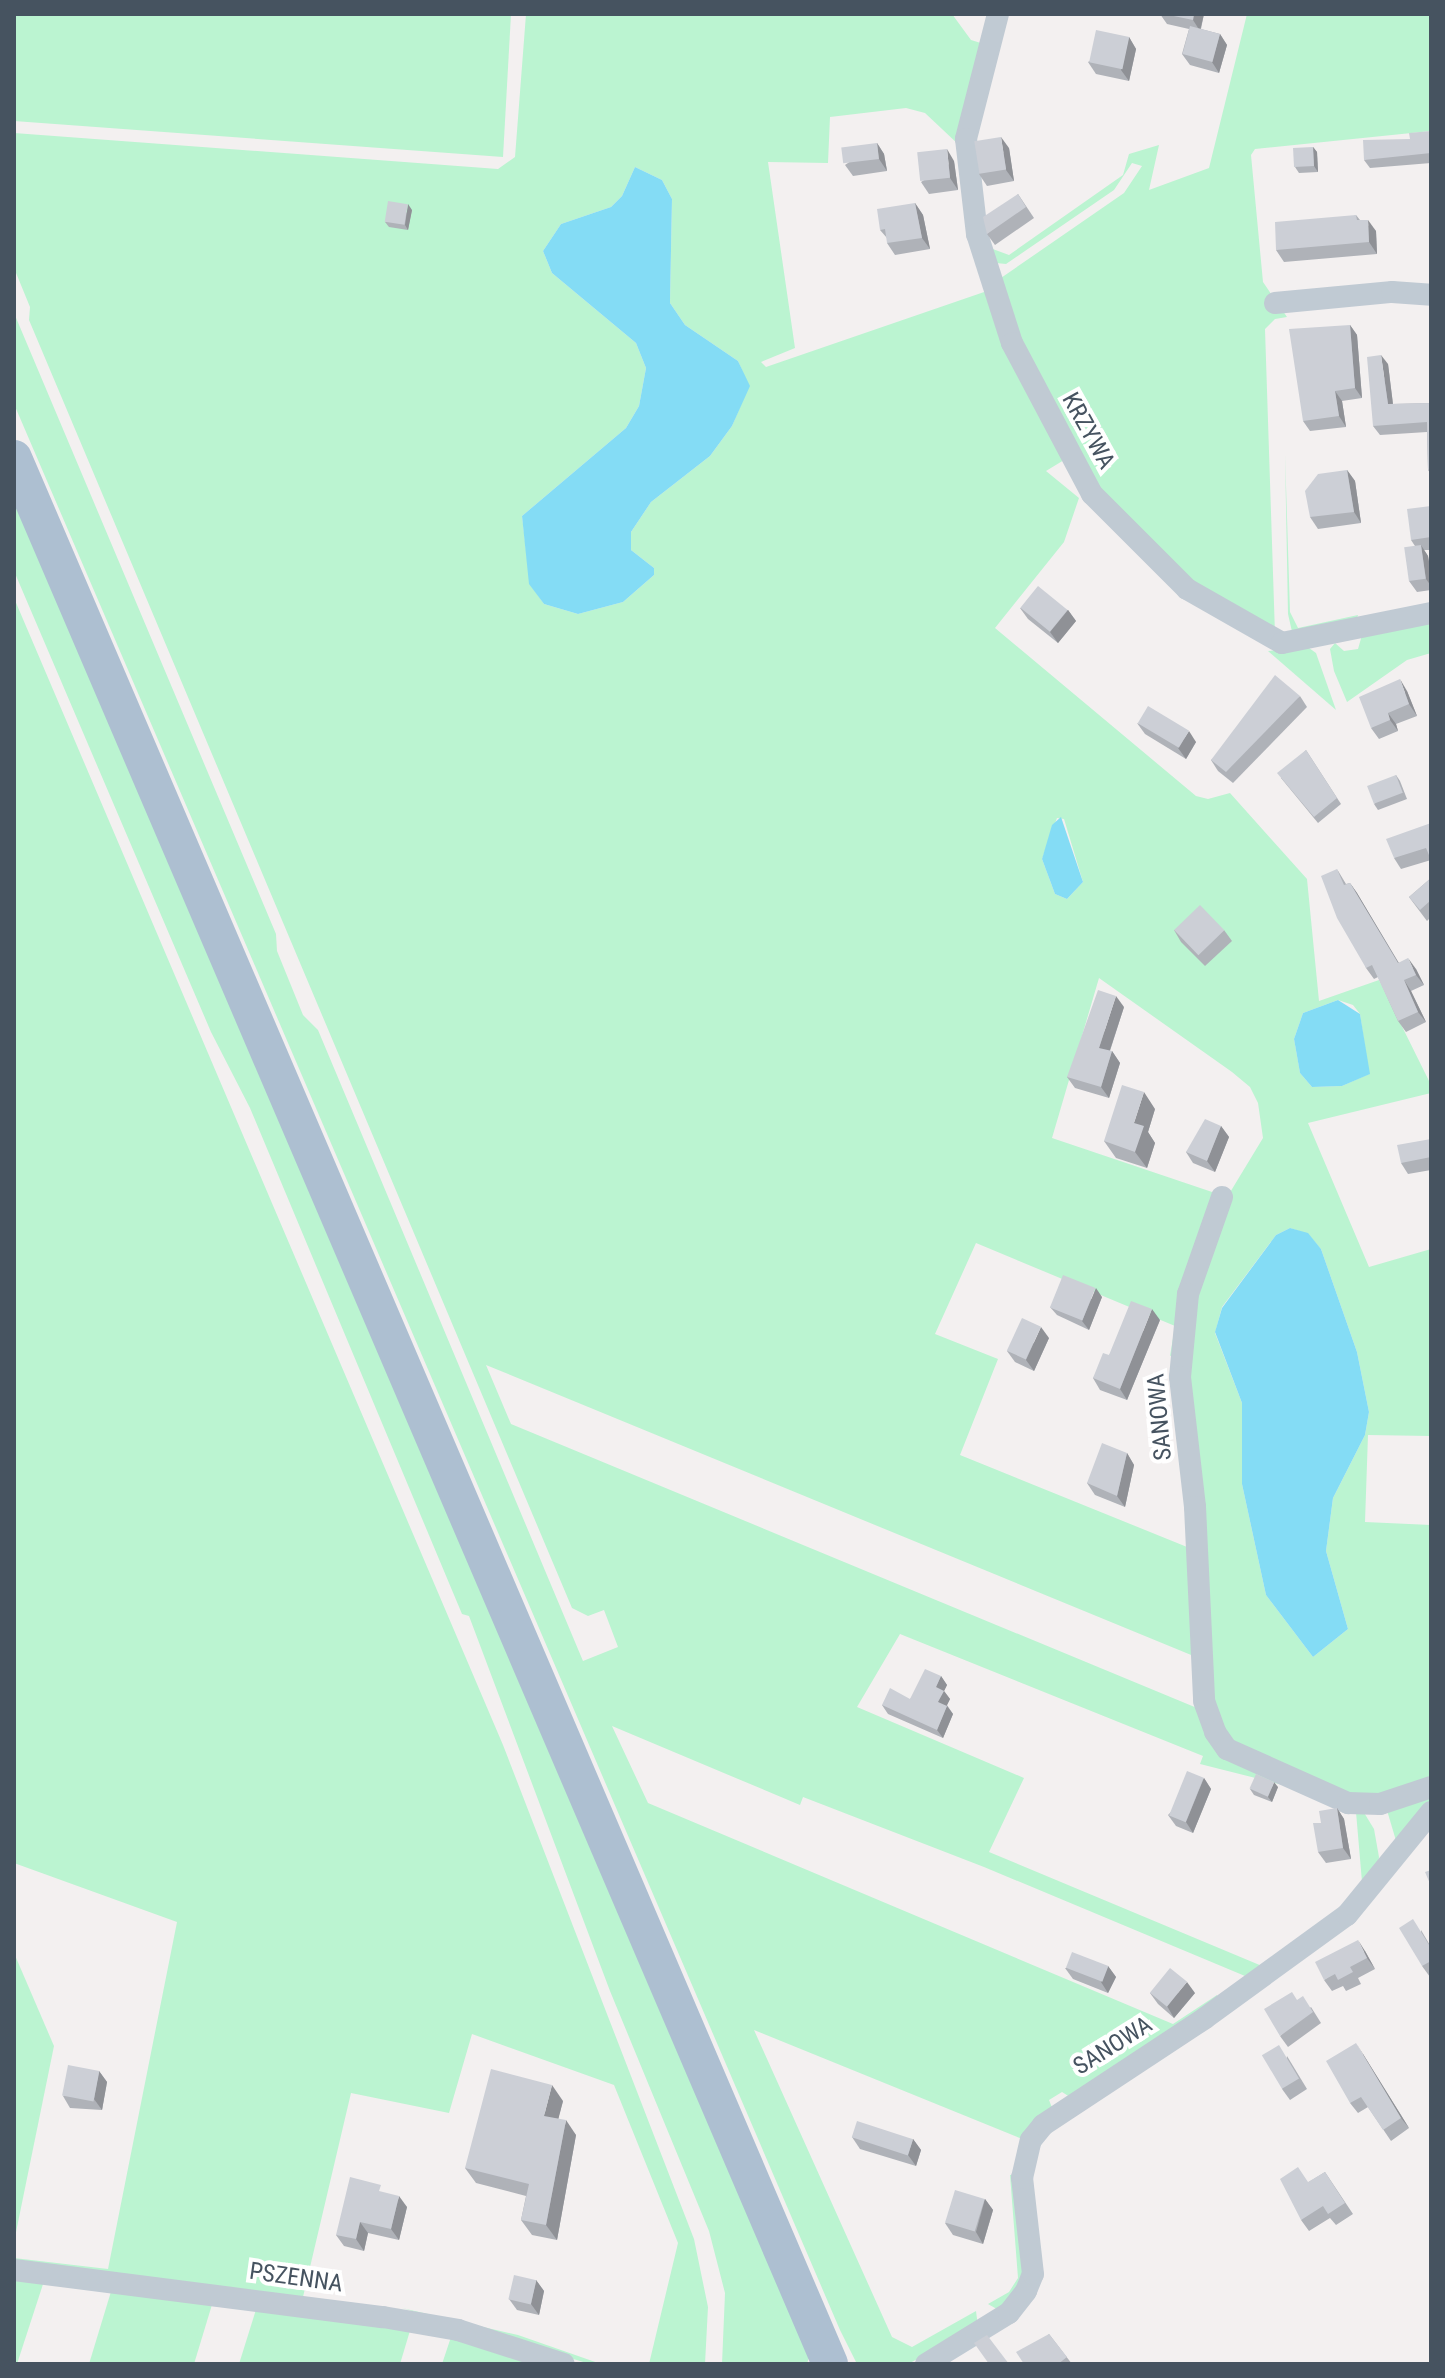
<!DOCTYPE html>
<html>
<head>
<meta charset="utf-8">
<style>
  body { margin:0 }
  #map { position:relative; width:1445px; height:2378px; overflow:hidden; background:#f3f0f0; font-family:"Roboto Condensed",sans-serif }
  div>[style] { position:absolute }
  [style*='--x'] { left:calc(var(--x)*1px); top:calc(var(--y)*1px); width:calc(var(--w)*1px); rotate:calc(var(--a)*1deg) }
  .green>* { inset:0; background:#bbf4d1 }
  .water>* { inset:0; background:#84dcf5 }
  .minor>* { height:22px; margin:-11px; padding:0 11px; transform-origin:11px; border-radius:11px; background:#c0cad3 }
  .primary>* { height:36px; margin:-18px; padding:0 18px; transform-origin:18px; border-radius:18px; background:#adbfd1 }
  .wall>* { inset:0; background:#afb2b8 }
  .shaded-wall>* { inset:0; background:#8f9196 }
  .building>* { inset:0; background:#cccfd6; transform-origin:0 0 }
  span { translate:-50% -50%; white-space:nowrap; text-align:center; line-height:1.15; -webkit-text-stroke:8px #fff; paint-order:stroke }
  .street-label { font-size:24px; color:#465360 }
  .frame { position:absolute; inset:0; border:16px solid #465360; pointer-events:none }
</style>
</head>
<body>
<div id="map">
  <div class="green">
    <i style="clip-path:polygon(14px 14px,511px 14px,503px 157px,14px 121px)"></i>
    <i style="clip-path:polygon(evenodd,526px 14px,952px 14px,971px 40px,984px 44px,962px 145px,968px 196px,959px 145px,925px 113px,906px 108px,830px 117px,828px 163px,768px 162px,795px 348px,761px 362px,766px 367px,987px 291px,1064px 460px,1046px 471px,1079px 498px,1064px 542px,995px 628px,1196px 796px,1208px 799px,1230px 793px,1307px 879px,1319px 1001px,1379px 980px,1431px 1085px,1431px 1093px,1308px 1123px,1369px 1267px,1431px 1249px,1431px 1436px,1368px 1435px,1365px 1522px,1431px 1525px,1431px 1781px,1373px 1799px,1352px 1797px,1237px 1750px,1222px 1733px,1211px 1706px,1186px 1382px,1189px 1328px,1196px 1282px,1226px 1199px,1263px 1138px,1258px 1103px,1250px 1087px,1232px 1072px,1099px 978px,1052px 1138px,1218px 1194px,1190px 1260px,1176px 1354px,1170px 1356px,1175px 1326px,976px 1243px,935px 1334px,998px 1359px,960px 1455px,1192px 1549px,1176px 1432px,1182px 1435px,1190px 1498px,1195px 1590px,1196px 1657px,486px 1365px,511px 1424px,1197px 1708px,1228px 1755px,1311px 1792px,1200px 1764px,1203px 1756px,900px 1634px,857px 1707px,1024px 1778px,989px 1852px,1262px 1966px,1245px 1976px,984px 1867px,803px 1797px,800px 1805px,612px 1726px,648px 1803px,1173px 2024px,1217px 1995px,1218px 2002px,1070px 2097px,1062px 2092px,1049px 2100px,1053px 2110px,1027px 2141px,754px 2030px,892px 2337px,912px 2347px,976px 2311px,978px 2327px,908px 2364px,857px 2364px,840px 2330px,14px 404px,14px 313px,276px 934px,277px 951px,303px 1015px,318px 1030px,583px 1661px,618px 1647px,604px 1610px,588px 1616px,572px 1608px,29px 320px,30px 307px,14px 268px,14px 133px,498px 169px,515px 157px,526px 14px,635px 167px,662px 180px,672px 199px,670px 303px,685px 325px,738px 361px,749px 386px,732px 426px,710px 456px,651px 502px,631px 532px,631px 550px,654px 568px,654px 575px,623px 602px,578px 614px,544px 604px,530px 584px,522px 516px,626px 428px,639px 406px,646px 368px,636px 343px,552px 273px,543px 251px,561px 224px,611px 207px,622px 196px,635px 167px,526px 14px,1057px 818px,1064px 819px,1083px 882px,1067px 899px,1055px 894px,1042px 859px,1057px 818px,526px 14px,1338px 1000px,1353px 1005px,1360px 1014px,1369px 1074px,1342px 1086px,1312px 1087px,1300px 1073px,1294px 1039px,1303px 1013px,1338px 1000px,526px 14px,1290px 1228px,1308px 1234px,1321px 1249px,1357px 1352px,1369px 1412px,1365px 1435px,1333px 1498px,1326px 1551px,1348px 1629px,1313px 1657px,1266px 1595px,1242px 1484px,1242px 1403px,1215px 1333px,1222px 1307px,1276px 1235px,1290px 1228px)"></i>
    <i style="clip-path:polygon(1247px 14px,1431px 14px,1431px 131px,1255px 149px,1251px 155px,1263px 282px,1287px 317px,1275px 319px,1265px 329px,1275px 634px,1226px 610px,1118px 518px,1029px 368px,998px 280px,1124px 193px,1142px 166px,1132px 163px,1114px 190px,1006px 264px,996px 263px,989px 257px,971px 147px,990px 248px,1009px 255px,1123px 175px,1129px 154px,1159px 145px,1149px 190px,1209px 168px)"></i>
    <i style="clip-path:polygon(1285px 453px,1290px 612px,1298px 628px,1358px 615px,1355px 625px,1293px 636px,1288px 614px)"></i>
    <i style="clip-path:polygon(14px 491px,809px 2357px,807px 2364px,722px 2364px,725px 2293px,709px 2231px,610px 1991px,469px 1616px,462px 1614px,250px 1108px,211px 1032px,14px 571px)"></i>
    <i style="clip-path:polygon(14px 598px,503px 1745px,694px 2239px,708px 2307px,705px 2364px,649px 2364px,678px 2243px,614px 2085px,472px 2034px,449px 2113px,351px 2093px,303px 2297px,14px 2263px,14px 2258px,108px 2269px,177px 1922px,14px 1863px)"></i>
    <i style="clip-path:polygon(1431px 619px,1431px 653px,1407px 660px,1347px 702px,1334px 671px,1330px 649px,1335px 643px,1344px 651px,1358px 649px,1362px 635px)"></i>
    <i style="clip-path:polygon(1309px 648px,1316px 653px,1336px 710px,1268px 651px)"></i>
    <i style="clip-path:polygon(1431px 1791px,1431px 1803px,1397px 1844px,1386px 1807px)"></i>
    <i style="clip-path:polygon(1363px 1811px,1374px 1829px,1379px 1857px,1378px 1867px,1362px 1882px,1356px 1812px)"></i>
    <i style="clip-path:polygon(14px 1953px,54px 2046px,14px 2242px)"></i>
    <i style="clip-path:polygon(1010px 2175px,1016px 2175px,1024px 2281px,1002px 2312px,988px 2304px,1009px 2292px,1018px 2278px)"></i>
    <i style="clip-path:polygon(14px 2274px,45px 2278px,17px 2364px,14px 2364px)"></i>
    <i style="clip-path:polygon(113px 2285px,214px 2298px,194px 2364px,89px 2364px)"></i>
    <i style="clip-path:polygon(258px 2303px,412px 2324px,400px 2364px,239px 2364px)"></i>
    <i style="clip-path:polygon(402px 2308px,518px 2335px,601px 2364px,590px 2364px)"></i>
    <i style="clip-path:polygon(452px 2334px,551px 2364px,442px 2364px)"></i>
  </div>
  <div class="water">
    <i style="clip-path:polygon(635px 167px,662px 180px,672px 199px,670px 303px,685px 325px,738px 361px,750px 386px,732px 426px,710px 456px,651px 502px,631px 532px,631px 550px,654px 568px,654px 575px,623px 602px,578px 614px,544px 604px,529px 584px,522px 516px,626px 428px,639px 406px,646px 368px,636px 343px,552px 273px,543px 251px,561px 224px,611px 207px,622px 196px)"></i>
    <i style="clip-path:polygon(1061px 817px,1083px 882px,1067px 899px,1055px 894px,1042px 859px,1052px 825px)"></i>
    <i style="clip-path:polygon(1338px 1000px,1360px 1014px,1370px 1074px,1342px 1086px,1312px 1087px,1300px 1073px,1294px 1039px,1303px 1013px)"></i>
    <i style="clip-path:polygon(1290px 1228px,1308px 1233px,1321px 1249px,1357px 1352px,1369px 1412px,1365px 1435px,1333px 1498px,1326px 1551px,1348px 1629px,1313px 1657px,1266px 1595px,1242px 1484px,1242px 1403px,1215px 1332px,1222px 1308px,1276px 1235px)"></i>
  </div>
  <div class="minor">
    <i style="--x:998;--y:14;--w:129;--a:104.4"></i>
    <i style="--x:966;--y:139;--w:96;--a:83.4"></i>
    <i style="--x:977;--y:234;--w:114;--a:72.2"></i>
    <i style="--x:1012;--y:343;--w:171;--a:62.1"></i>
    <i style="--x:1092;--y:494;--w:134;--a:45"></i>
    <i style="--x:1187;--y:589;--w:109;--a:29.6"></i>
    <i style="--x:1282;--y:643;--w:152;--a:-11.4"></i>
    <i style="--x:1275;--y:303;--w:118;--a:-5.4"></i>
    <i style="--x:1392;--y:292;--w:39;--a:4"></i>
    <i style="--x:1222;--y:1197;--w:103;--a:109.3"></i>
    <i style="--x:1188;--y:1294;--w:83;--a:95.5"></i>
    <i style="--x:1180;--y:1377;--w:131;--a:83.4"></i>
    <i style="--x:1195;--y:1507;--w:194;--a:87.3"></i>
    <i style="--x:1204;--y:1701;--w:33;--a:70"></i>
    <i style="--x:1215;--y:1732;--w:21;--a:55"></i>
    <i style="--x:1227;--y:1749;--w:133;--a:24.1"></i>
    <i style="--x:1348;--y:1803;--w:32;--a:2"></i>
    <i style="--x:1380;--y:1804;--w:54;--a:-18.4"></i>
    <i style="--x:14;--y:2270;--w:372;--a:7.3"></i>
    <i style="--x:383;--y:2317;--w:76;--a:9.8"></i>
    <i style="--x:458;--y:2330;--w:111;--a:17.8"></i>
    <i style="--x:926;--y:2364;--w:97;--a:-31.6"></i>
    <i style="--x:1009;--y:2313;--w:28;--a:-52"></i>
    <i style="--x:1026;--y:2291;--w:18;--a:-68"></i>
    <i style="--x:1033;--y:2274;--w:97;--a:-96.5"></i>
    <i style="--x:1022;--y:2178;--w:39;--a:-77"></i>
    <i style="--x:1031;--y:2140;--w:19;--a:-51"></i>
    <i style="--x:1043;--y:2125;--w:194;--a:-33.4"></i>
    <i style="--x:1205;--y:2018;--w:175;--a:-36"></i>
    <i style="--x:1347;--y:1915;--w:133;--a:-50.8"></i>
  </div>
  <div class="primary">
    <i style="--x:14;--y:458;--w:2073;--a:66.82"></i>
  </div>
  <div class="wall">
    <i style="clip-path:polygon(1160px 14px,1204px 14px,1201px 29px,1220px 34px,1227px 45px,1219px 73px,1190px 65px,1182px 54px,1189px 29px,1167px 24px)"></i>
    <i style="clip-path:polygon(1129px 37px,1136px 49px,1129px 81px,1096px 74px,1088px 62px)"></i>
    <i style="clip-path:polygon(1431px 131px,1431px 163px,1370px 168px,1364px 160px)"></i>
    <i style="clip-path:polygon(877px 143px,884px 154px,887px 171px,853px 176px,845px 165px)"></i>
    <i style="clip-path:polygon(1313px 147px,1317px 152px,1318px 172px,1299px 173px,1295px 167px)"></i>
    <i style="clip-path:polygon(1009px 148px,1014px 181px,987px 186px,979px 174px)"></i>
    <i style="clip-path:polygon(954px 161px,958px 190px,929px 194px,921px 182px)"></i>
    <i style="clip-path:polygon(1018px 194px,1034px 218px,995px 245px,987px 234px)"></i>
    <i style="clip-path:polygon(915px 203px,923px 215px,930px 249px,895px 255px,887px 243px,887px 238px,880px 230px)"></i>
    <i style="clip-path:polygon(412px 210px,408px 230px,389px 227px,385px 222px)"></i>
    <i style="clip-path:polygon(1356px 215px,1360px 220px,1376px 231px,1377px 254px,1284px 262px,1276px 250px)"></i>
    <i style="clip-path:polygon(1350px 325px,1357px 335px,1362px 398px,1342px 401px,1346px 427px,1310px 431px,1303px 421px)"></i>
    <i style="clip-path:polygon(1388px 364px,1393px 404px,1431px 403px,1431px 474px,1428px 470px,1427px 432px,1380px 435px,1373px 426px)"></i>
    <i style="clip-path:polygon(1347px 470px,1355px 481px,1361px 523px,1318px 529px,1310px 517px)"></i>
    <i style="clip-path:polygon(1431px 506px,1431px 550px,1424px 550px,1428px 556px,1431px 573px,1431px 590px,1417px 592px,1409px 581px,1415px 546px,1411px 540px)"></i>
    <i style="clip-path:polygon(1020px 608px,1068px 610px,1076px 621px,1058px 643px,1028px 619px)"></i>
    <i style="clip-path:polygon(1407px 691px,1417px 716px,1396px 724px,1398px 731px,1379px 739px,1371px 728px)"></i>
    <i style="clip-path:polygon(1300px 696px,1307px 707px,1233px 783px,1218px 771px,1211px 760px)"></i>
    <i style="clip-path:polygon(1137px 723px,1196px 742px,1186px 759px,1145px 734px)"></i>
    <i style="clip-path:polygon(1306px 750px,1341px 804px,1318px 823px,1281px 778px)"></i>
    <i style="clip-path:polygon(1396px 775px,1400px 781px,1407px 799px,1378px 810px,1374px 804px)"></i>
    <i style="clip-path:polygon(1431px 823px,1431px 860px,1401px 869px,1394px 858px)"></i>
    <i style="clip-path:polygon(1337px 869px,1346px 884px,1350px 883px,1357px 893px,1399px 963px,1416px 969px,1424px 985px,1411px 991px,1426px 1022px,1406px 1032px,1398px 1021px,1378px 977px,1374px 979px,1366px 968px)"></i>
    <i style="clip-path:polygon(1431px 878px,1431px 917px,1427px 921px,1409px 897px)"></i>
    <i style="clip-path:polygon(1174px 930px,1224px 930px,1232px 941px,1205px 966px,1181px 942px)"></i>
    <i style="clip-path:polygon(1124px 1007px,1110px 1051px,1112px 1051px,1120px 1063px,1109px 1098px,1075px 1088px,1067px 1077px)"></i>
    <i style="clip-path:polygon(1155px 1109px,1148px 1132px,1155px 1143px,1147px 1168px,1116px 1158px,1104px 1141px)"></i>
    <i style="clip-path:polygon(1221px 1126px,1229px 1137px,1215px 1172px,1193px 1163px,1186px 1152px)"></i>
    <i style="clip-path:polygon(1431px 1140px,1431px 1170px,1408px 1174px,1401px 1163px)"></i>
    <i style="clip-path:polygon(1102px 1297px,1089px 1330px,1057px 1315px,1050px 1307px)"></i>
    <i style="clip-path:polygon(1160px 1320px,1127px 1400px,1100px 1390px,1093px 1378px,1109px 1355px)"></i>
    <i style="clip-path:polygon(1049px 1338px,1034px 1371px,1015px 1362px,1007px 1351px)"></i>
    <i style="clip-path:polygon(1127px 1453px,1134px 1465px,1125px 1507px,1095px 1495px,1087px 1483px)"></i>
    <i style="clip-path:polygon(941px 1676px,947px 1685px,944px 1691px,950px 1699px,947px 1705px,953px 1714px,943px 1738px,888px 1714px,882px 1705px,910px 1699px)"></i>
    <i style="clip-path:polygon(1204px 1778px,1211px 1789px,1193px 1833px,1176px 1826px,1168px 1815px)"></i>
    <i style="clip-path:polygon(1278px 1787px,1272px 1802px,1254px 1795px,1250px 1789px)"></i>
    <i style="clip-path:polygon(1337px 1808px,1344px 1819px,1351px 1859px,1326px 1863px,1318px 1852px,1321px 1823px)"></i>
    <i style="clip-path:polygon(1421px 1930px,1431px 1947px,1431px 1977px,1430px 1977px,1422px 1966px)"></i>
    <i style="clip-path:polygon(1365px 1951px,1375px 1969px,1358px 1978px,1361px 1984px,1346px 1991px,1343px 1986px,1332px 1991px,1324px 1980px)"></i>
    <i style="clip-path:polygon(1108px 1966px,1116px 1977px,1108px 1993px,1073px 1979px,1065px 1968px)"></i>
    <i style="clip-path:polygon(1150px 1993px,1195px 1993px,1174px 2018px,1158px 2004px)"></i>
    <i style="clip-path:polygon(1311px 2007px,1321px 2023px,1288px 2047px,1280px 2036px)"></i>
    <i style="clip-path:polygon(1363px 2054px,1409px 2128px,1391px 2141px,1368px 2107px,1358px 2113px,1350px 2103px)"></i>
    <i style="clip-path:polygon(1287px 2056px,1307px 2089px,1290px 2100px,1282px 2089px)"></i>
    <i style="clip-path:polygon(99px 2071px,107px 2082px,102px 2110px,70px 2108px,63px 2096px)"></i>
    <i style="clip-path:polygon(563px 2101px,558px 2119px,576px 2135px,557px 2240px,532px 2235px,521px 2220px,526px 2196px,476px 2183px,465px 2168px)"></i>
    <i style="clip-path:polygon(852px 2137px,913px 2139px,921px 2150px,916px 2166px,860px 2149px)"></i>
    <i style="clip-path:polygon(1325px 2172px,1353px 2214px,1336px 2225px,1330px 2218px,1309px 2231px,1301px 2220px,1309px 2182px)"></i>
    <i style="clip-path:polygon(386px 2193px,407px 2207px,399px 2240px,368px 2233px,364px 2251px,344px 2246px,336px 2235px)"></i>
    <i style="clip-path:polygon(985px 2199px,993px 2210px,983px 2244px,953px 2235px,945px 2223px)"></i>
    <i style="clip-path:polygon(536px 2280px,544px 2291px,539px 2315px,517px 2310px,509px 2299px)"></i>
    <i style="clip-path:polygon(1049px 2334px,1072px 2364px,1024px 2364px)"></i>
  </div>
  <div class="shaded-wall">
    <i style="clip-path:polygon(1194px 14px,1204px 14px,1200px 31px,1193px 20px)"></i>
    <i style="clip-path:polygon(1220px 34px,1227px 45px,1219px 73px,1212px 62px)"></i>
    <i style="clip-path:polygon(1129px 37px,1136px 49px,1129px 81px,1121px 70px)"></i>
    <i style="clip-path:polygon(1001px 137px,1009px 148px,1014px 181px,1006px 170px)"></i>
    <i style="clip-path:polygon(877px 143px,884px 154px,887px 171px,879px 159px)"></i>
    <i style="clip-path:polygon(1313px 147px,1317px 152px,1318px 172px,1314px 166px)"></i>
    <i style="clip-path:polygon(947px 149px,954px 161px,958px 190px,950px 178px)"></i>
    <i style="clip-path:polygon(915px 203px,923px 215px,930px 249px,922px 238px)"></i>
    <i style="clip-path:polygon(408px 204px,412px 210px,408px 230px,405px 225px)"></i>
    <i style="clip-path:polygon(1368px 220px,1376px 231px,1377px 254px,1369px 242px)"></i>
    <i style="clip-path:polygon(1350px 325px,1357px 335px,1362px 398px,1355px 388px)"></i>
    <i style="clip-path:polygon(1381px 355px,1388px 364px,1394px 413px,1388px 404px)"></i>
    <i style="clip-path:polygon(1335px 391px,1342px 401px,1346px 427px,1339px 416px)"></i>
    <i style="clip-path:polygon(1347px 470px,1355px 481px,1361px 523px,1354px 512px)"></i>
    <i style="clip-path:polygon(1421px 545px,1428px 556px,1431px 573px,1431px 586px,1426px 579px)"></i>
    <i style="clip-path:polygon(1068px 610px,1076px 621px,1058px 643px,1050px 632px)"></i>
    <i style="clip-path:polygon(1400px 679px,1407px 691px,1417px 716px,1409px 704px)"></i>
    <i style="clip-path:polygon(1388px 713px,1396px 724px,1398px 731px,1390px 720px)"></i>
    <i style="clip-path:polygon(1189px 731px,1196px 742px,1186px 759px,1178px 748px)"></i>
    <i style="clip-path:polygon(1350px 883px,1357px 893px,1405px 974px,1398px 963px)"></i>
    <i style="clip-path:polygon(1408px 958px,1416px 969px,1424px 985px,1416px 975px)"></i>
    <i style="clip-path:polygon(1404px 980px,1411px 991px,1426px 1022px,1418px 1012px)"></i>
    <i style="clip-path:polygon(1116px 996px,1124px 1007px,1107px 1059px,1099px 1048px)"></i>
    <i style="clip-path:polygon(1112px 1051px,1120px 1063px,1109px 1098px,1101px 1087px)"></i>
    <i style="clip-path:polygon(1144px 1092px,1155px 1109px,1148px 1132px,1155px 1143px,1147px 1168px,1135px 1152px,1134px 1123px)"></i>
    <i style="clip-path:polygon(1221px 1126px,1229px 1137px,1215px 1172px,1207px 1161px)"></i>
    <i style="clip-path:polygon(1096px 1288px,1102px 1297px,1089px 1330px,1082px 1321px)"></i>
    <i style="clip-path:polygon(1152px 1309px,1160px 1320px,1127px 1400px,1120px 1389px)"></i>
    <i style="clip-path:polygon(1041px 1327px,1049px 1338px,1034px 1371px,1026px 1360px)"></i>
    <i style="clip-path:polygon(1127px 1453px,1134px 1465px,1125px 1507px,1117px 1496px)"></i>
    <i style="clip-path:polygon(941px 1676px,947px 1685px,944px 1691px,950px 1699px,944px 1711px,938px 1702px,936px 1687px)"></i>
    <i style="clip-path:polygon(947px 1706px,953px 1714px,943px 1738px,937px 1730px)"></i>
    <i style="clip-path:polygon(1204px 1778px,1211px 1789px,1193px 1833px,1186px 1822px)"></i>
    <i style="clip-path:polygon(1274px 1782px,1278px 1787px,1272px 1802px,1268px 1797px)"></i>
    <i style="clip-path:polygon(1337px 1808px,1344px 1819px,1351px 1859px,1343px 1848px)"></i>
    <i style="clip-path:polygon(1358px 1940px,1365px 1951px,1375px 1969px,1367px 1958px)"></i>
    <i style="clip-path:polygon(1108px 1966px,1116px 1977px,1108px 1993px,1101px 1982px)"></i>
    <i style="clip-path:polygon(1187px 1982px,1195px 1993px,1174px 2018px,1167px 2006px)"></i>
    <i style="clip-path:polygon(1356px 2043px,1363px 2054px,1409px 2128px,1401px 2118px)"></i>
    <i style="clip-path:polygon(99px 2071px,107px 2082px,102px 2110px,94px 2099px)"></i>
    <i style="clip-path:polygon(552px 2085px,563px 2101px,555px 2132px,544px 2116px)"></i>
    <i style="clip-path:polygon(566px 2120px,576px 2135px,557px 2240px,546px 2225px)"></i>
    <i style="clip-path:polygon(913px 2139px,921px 2150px,916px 2166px,908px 2155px)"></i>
    <i style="clip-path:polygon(399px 2196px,407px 2207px,399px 2240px,391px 2229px)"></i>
    <i style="clip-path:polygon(985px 2199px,993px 2210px,983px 2244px,976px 2232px)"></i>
    <i style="clip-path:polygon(360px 2222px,368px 2233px,364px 2251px,356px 2239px)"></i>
    <i style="clip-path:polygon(536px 2280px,544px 2291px,539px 2315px,531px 2304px)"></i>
  </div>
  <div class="building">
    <i style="clip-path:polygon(1164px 14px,1194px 14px,1193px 20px)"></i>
    <i style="left:1190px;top:26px;width:31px;height:29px;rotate:15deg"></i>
    <i style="left:1096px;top:30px;width:34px;height:33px;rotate:12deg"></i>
    <i style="clip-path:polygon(1431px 131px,1431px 153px,1364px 160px,1363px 140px,1410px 139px,1409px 133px)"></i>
    <i style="left:1001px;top:137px;width:33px;height:27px;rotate:81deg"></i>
    <i style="left:877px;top:143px;width:16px;height:36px;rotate:83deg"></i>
    <i style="left:1313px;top:147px;width:19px;height:20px;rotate:87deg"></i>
    <i style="left:947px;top:149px;width:29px;height:30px;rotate:84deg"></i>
    <i style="clip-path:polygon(1018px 194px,1026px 207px,987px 234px,983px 217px)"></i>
    <i style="left:388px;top:201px;width:20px;height:21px;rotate:9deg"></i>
    <i style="clip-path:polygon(915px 203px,922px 238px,887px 243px,885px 229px,880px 230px,877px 209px)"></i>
    <i style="clip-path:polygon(1356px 215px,1357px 220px,1368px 220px,1369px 242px,1276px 250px,1275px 222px)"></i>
    <i style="clip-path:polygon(1350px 325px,1355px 388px,1335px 391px,1339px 416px,1303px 421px,1289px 329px)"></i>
    <i style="clip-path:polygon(1381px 355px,1388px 404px,1431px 403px,1431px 469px,1428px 470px,1427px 422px,1373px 426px,1367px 357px)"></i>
    <i style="clip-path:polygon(1347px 470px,1354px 512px,1310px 517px,1305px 491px,1318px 474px)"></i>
    <i style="clip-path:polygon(1431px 506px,1431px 537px,1411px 540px,1407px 509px)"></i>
    <i style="left:1421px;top:545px;width:34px;height:17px;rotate:82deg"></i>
    <i style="left:1038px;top:586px;width:38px;height:28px;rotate:39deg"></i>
    <i style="clip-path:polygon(1275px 675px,1300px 696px,1226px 772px,1211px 760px)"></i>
    <i style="clip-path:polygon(1400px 679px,1409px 704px,1388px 713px,1390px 720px,1371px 728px,1359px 697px)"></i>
    <i style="left:1148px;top:706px;width:48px;height:20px;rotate:31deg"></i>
    <i style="clip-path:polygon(1306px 750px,1337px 798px,1314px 817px,1277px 773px)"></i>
    <i style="left:1396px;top:775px;width:19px;height:31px;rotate:69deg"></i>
    <i style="clip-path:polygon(1431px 823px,1431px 860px,1426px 848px,1394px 858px,1386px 839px)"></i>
    <i style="clip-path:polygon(1337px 869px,1344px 885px,1350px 883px,1398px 963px,1408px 958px,1416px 975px,1404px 980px,1418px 1012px,1398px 1021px,1372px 965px,1366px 968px,1337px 918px,1321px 876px)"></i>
    <i style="clip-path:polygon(1431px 878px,1431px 900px,1420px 910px,1409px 897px)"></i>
    <i style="left:1200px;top:905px;width:35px;height:36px;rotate:46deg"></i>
    <i style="clip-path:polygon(1098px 990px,1116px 996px,1099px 1048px,1112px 1051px,1101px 1087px,1067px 1077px)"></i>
    <i style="clip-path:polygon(1122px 1085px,1144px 1092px,1134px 1123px,1144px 1126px,1135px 1152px,1104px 1141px)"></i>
    <i style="clip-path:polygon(1205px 1119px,1221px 1126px,1207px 1161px,1186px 1152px)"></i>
    <i style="clip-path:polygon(1431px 1139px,1431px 1157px,1401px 1163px,1397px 1145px)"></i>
    <i style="left:1063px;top:1275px;width:35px;height:35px;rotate:22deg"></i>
    <i style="clip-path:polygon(1131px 1301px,1152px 1309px,1120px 1389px,1093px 1378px,1103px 1353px,1109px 1355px)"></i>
    <i style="left:1022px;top:1318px;width:21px;height:36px;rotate:25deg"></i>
    <i style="clip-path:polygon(1102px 1443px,1127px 1453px,1117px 1496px,1087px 1483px)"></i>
    <i style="clip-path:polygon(925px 1669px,941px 1676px,936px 1687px,944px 1691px,938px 1702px,947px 1706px,937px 1730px,882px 1705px,890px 1688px,910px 1699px)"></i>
    <i style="left:1187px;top:1771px;width:18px;height:48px;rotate:22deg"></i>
    <i style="left:1256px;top:1774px;width:20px;height:16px;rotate:24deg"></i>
    <i style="clip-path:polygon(1337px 1808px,1343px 1848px,1318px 1852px,1313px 1823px,1321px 1823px,1319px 1811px)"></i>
    <i style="clip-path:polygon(1431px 1870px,1431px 1886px,1425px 1872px)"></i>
    <i style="clip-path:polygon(1413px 1919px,1431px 1948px,1431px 1961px,1422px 1966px,1399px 1928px)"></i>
    <i style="clip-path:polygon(1358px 1940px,1367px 1958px,1350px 1967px,1353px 1972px,1338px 1980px,1335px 1974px,1324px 1980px,1315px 1962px)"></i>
    <i style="left:1072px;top:1952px;width:39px;height:17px;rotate:21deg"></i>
    <i style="left:1170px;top:1968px;width:22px;height:32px;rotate:39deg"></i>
    <i style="clip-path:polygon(1292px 1992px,1297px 2000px,1303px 1996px,1313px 2012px,1280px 2036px,1264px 2009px)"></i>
    <i style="clip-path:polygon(1356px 2043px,1401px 2118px,1383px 2130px,1361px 2097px,1350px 2103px,1326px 2061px)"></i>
    <i style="left:1279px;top:2045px;width:39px;height:20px;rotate:59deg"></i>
    <i style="left:68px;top:2065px;width:32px;height:31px;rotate:11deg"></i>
    <i style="clip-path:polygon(491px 2069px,552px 2085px,544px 2116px,566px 2120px,546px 2225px,521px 2220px,529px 2184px,465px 2168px)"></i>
    <i style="left:857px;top:2121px;width:59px;height:17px;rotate:18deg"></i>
    <i style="clip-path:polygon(1298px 2167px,1308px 2182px,1325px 2172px,1345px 2203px,1328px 2214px,1323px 2206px,1301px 2220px,1280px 2179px)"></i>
    <i style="clip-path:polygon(350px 2177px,381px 2185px,379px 2191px,399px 2196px,391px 2229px,360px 2222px,356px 2239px,336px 2235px)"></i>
    <i style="left:955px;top:2190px;width:31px;height:34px;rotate:17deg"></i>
    <i style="left:514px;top:2275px;width:23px;height:25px;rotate:13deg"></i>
    <i style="clip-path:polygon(1049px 2334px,1067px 2357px,1058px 2364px,1024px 2364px,1016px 2352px)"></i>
    <i style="clip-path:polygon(987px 2335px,1009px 2364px,989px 2364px,974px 2343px)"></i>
  </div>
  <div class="street-label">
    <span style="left:1088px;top:431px;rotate:61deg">KRZYWA</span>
    <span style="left:1160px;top:1417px;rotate:-95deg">SANOWA</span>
    <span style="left:1113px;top:2046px;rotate:-32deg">SANOWA</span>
    <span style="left:296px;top:2278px;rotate:8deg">PSZENNA</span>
  </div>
  <div class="frame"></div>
</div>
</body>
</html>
